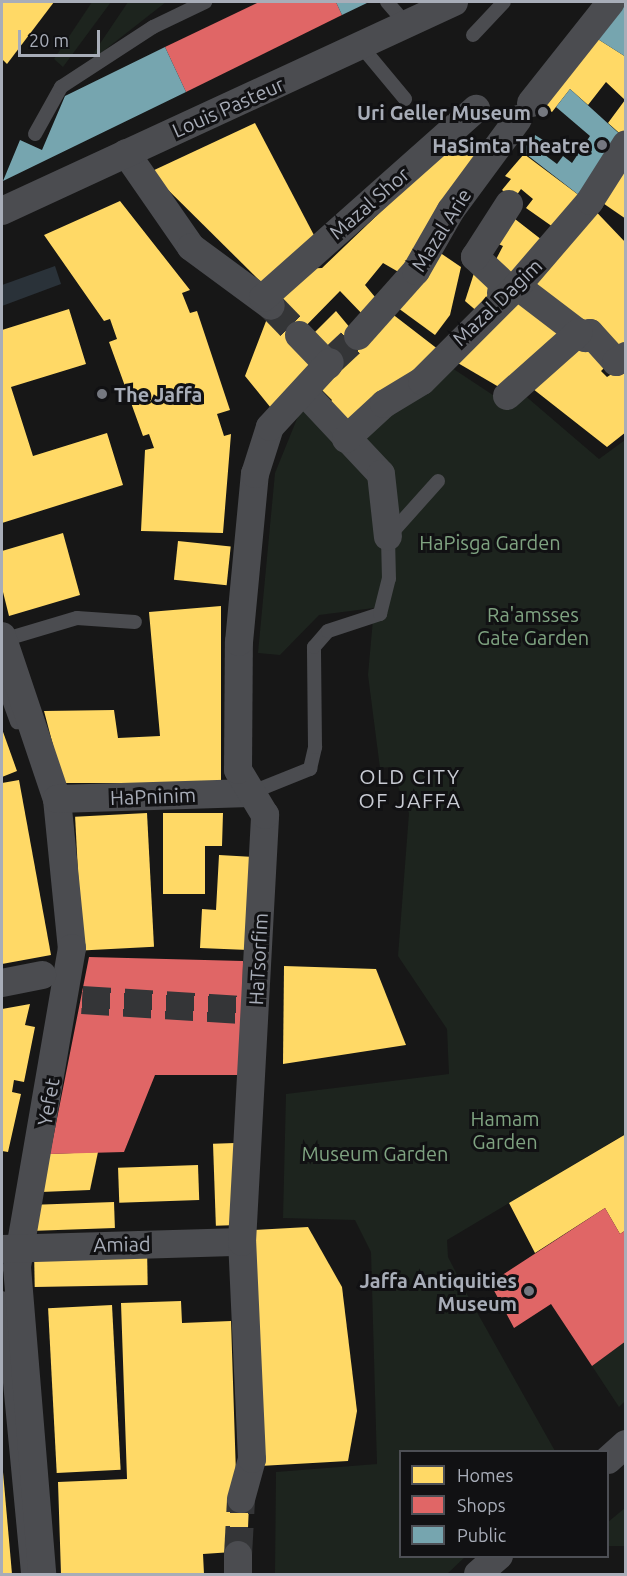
<!DOCTYPE html>
<html>
<head>
<meta charset="utf-8">
<style>
  body { margin:0 }
  #map { position:relative; width:627px; height:1576px; overflow:hidden; background:#171717; font-family:Ubuntu,sans-serif }
  div>[style] { position:absolute }
  [style*='--x'] { left:calc(var(--x)*1px); top:calc(var(--y)*1px); width:calc(var(--w)*1px); rotate:calc(var(--a)*1deg) }
  .green>* { inset:0; background:#1d241e }
  .water>* { inset:0; background:#2a3239 }
  .homes>* { inset:0; background:#ffd966; transform-origin:0 0 }
  .shops>* { inset:0; background:#e06666 }
  .public>* { inset:0; background:#76a5af }
  .street-tunnel>* { height:28px; margin-top:-14px; transform-origin:0; background:repeating-linear-gradient(90deg,#343537 0 28px,transparent 0 42px) }
  .lane>* { height:14px; margin:-7px; padding:0 7px; transform-origin:7px; border-radius:7px; background:#4b4c50 }
  .street>* { height:28px; margin:-14px; padding:0 14px; transform-origin:14px; border-radius:14px; background:#4b4c50 }
  .dots>* { width:16px; height:16px; translate:-50% -50%; box-sizing:border-box; border:3px solid #111113; border-radius:50% }
  span { translate:-50% -50%; white-space:nowrap; text-align:center; line-height:1.15; -webkit-text-stroke:6px #111113; paint-order:stroke }
  .street-label { font-size:20px; color:#a8adb8 }
  .poi-label { font-size:20px; color:#a8adb8; font-weight:700 }
  .right { translate:-100% -50%; text-align:right }
  .left { translate:0 -50%; text-align:left }
  .park-label { font-size:20px; color:#7fa381 }
  .neighbourhood-label { font-size:21px; color:#c9ccd4; letter-spacing:1.5px }
  .frame { position:absolute; inset:0; border:3px solid #a8adb8; pointer-events:none }
  .legend { position:absolute; left:399px; top:1450px; width:210px; height:108px; box-sizing:border-box; background:#111113; border:2px solid #4d4f55; margin:0; padding:8px 10px; list-style:none; font-size:18px; color:#a8adb8 }
  .legend li { display:flex; align-items:center; gap:12px; height:30px }
  .legend b { width:30px; border:2px solid #4d4f55 }
  .scale { position:absolute; left:18px; top:30px; width:82px; height:27px; box-sizing:border-box; border:3px solid #a8adb8; border-top:0; padding-left:8px; font-size:18px; line-height:21px; white-space:nowrap; color:#a8adb8; -webkit-text-stroke:4px #111113; paint-order:stroke }
</style>
</head>
<body>
<div id="map">
  <div class="green">
    <i style="clip-path:polygon(92px 2px,111px 2px,63px 67px,54px 59px)"></i>
    <i style="clip-path:polygon(128px 2px,166px 2px,92px 60px,95px 51px)"></i>
    <i style="clip-path:polygon(449px 366px,508px 405px,522px 393px,599px 459px,625px 440px,625px 1134px,447px 1240px,448px 1257px,469px 1298px,555px 1451px,400px 1452px,400px 1556px,465px 1557px,447px 1574px,275px 1574px,276px 1472px,377px 1464px,371px 1252px,355px 1220px,283px 1218px,286px 1094px,449px 1074px,447px 1029px,398px 956px,409px 813px,390px 767px,380px 768px,368px 675px,374px 608px,319px 615px,280px 655px,258px 653px,275px 473px,303px 404px,348px 449px)"></i>
    <i style="clip-path:polygon(625px 1341px,625px 1401px,619px 1407px,592px 1366px)"></i>
    <i style="clip-path:polygon(625px 1508px,625px 1546px,608px 1546px,608px 1522px)"></i>
  </div>
  <div class="water">
    <i style="clip-path:polygon(55px 266px,61px 284px,2px 306px,2px 285px)"></i>
  </div>
  <div class="homes">
    <i style="clip-path:polygon(2px 2px,54px 2px,7px 64px,2px 59px)"></i>
    <i style="clip-path:polygon(593px 36px,626px 57px,626px 139px,608px 123px,625px 100px,606px 82px,588px 105px,570px 89px,552px 112px,544px 107px)"></i>
    <i style="clip-path:polygon(255px 123px,316px 239px,261px 282px,150px 172px)"></i>
    <i style="clip-path:polygon(462px 134px,482px 156px,402px 274px,383px 263px,365px 285px,380px 303px,366px 318px,340px 291px,293px 339px,317px 363px,275px 413px,245px 376px,278px 290px,300px 269px,322px 268px)"></i>
    <i style="clip-path:polygon(524px 154px,584px 199px,626px 243px,626px 348px,616px 355px,519px 273px,491px 269px,503px 246px,496px 243px,515px 219px,542px 240px,553px 227px,526px 208px,533px 199px,521px 189px,514px 199px,502px 190px,511px 179px,505px 176px)"></i>
    <i style="clip-path:polygon(626px 160px,626px 219px,597px 199px)"></i>
    <i style="clip-path:polygon(120px 201px,190px 290px,182px 293px,190px 313px,197px 311px,230px 410px,217px 414px,224px 436px,231px 434px,223px 533px,141px 531px,145px 450px,154px 448px,149px 434px,143px 436px,109px 342px,117px 339px,110px 319px,104px 321px,44px 235px)"></i>
    <i style="clip-path:polygon(436px 250px,461px 267px,450px 315px,435px 335px,398px 308px)"></i>
    <i style="clip-path:polygon(476px 267px,499px 289px,479px 313px,465px 301px)"></i>
    <i style="clip-path:polygon(517px 295px,570px 328px,504px 390px,451px 359px)"></i>
    <i style="clip-path:polygon(69px 309px,86px 364px,11px 387px,33px 456px,107px 433px,123px 485px,2px 523px,2px 330px)"></i>
    <i style="clip-path:polygon(336px 311px,361px 341px,391px 313px,439px 350px,345px 432px,325px 409px,332px 400px,318px 386px,310px 337px)"></i>
    <i style="clip-path:polygon(589px 342px,608px 364px,601px 371px,607px 377px,626px 365px,626px 432px,607px 447px,528px 385px)"></i>
    <i style="clip-path:polygon(63px 533px,80px 595px,9px 616px,2px 588px,2px 551px)"></i>
    <i style="left:178px;top:541px;width:53px;height:39px;rotate:6deg"></i>
    <i style="clip-path:polygon(221px 606px,221px 783px,63px 783px,44px 711px,114px 710px,118px 738px,160px 736px,149px 612px)"></i>
    <i style="clip-path:polygon(2px 729px,17px 771px,2px 777px)"></i>
    <i style="clip-path:polygon(19px 780px,51px 955px,2px 964px,2px 783px)"></i>
    <i style="left:147px;top:813px;width:134px;height:72px;rotate:87deg"></i>
    <i style="clip-path:polygon(163px 813px,223px 813px,222px 846px,205px 846px,205px 894px,163px 894px)"></i>
    <i style="clip-path:polygon(219px 855px,254px 857px,248px 950px,200px 948px,202px 909px,216px 910px)"></i>
    <i style="clip-path:polygon(284px 966px,376px 969px,406px 1045px,283px 1064px)"></i>
    <i style="clip-path:polygon(30px 1004px,25px 1025px,35px 1027px,24px 1082px,14px 1080px,12px 1092px,21px 1094px,8px 1152px,2px 1151px,2px 1009px)"></i>
    <i style="clip-path:polygon(626px 1134px,626px 1230px,620px 1234px,605px 1208px,535px 1253px,509px 1203px)"></i>
    <i style="left:235px;top:1143px;width:82px;height:22px;rotate:88deg"></i>
    <i style="clip-path:polygon(98px 1152px,90px 1190px,41px 1192px,50px 1154px)"></i>
    <i style="left:198px;top:1165px;width:35px;height:80px;rotate:88deg"></i>
    <i style="left:114px;top:1202px;width:26px;height:78px;rotate:88deg"></i>
    <i style="clip-path:polygon(308px 1227px,342px 1287px,357px 1411px,348px 1461px,260px 1466px,253px 1230px)"></i>
    <i style="left:147px;top:1246px;width:39px;height:113px;rotate:89deg"></i>
    <i style="clip-path:polygon(181px 1301px,182px 1323px,231px 1321px,237px 1505px,249px 1505px,247px 1551px,203px 1554px,204px 1574px,61px 1574px,58px 1482px,127px 1479px,121px 1303px)"></i>
    <i style="left:112px;top:1305px;width:165px;height:64px;rotate:87deg"></i>
    <i style="clip-path:polygon(2px 1472px,3px 1472px,12px 1574px,2px 1574px)"></i>
  </div>
  <div class="shops">
    <i style="clip-path:polygon(259px 2px,336px 2px,342px 15px,186px 92px,165px 47px)"></i>
    <i style="clip-path:polygon(89px 957px,243px 961px,241px 1075px,155px 1075px,124px 1152px,50px 1154px)"></i>
    <i style="clip-path:polygon(605px 1208px,620px 1234px,626px 1230px,626px 1341px,592px 1366px,551px 1304px,514px 1328px,490px 1283px)"></i>
  </div>
  <div class="public">
    <i style="clip-path:polygon(336px 2px,369px 2px,342px 15px)"></i>
    <i style="clip-path:polygon(621px 2px,626px 2px,626px 57px,593px 36px)"></i>
    <i style="clip-path:polygon(165px 47px,186px 92px,3px 181px,20px 140px,42px 150px,65px 96px)"></i>
    <i style="clip-path:polygon(570px 89px,624px 138px,584px 199px,522px 151px,535px 135px,543px 140px,537px 149px,557px 164px,563px 156px,572px 163px,590px 136px,556px 107px)"></i>
  </div>
  <div class="street-tunnel">
    <i style="--x:271;--y:306;--w:40;--a:46"></i>
    <i style="--x:330;--y:362;--w:38;--a:-43"></i>
    <i style="--x:82;--y:1000;--w:160;--a:3.6"></i>
    <i style="--x:238;--y:1555;--w:56;--a:-86.9"></i>
  </div>
  <div class="lane">
    <i style="--x:387;--y:2;--w:30;--a:49"></i>
    <i style="--x:473;--y:35;--w:45;--a:-46.8"></i>
    <i style="--x:361;--y:46;--w:69;--a:50.3"></i>
    <i style="--x:35;--y:134;--w:54;--a:-61"></i>
    <i style="--x:61;--y:87;--w:110;--a:-33.1"></i>
    <i style="--x:153;--y:27;--w:58;--a:-25.7"></i>
    <i style="--x:3;--y:640;--w:77;--a:-16.6"></i>
    <i style="--x:77;--y:618;--w:58;--a:3.9"></i>
    <i style="--x:2;--y:681;--w:44;--a:69.9"></i>
    <i style="--x:250;--y:793;--w:65;--a:-21.8"></i>
    <i style="--x:310;--y:769;--w:23;--a:-77"></i>
    <i style="--x:315;--y:747;--w:100;--a:-90.6"></i>
    <i style="--x:314;--y:647;--w:21;--a:-49"></i>
    <i style="--x:328;--y:631;--w:55;--a:-18.1"></i>
    <i style="--x:380;--y:614;--w:36;--a:-76"></i>
    <i style="--x:389;--y:579;--w:42;--a:-91.4"></i>
    <i style="--x:388;--y:537;--w:75;--a:-48.2"></i>
    <i style="--x:2;--y:1298;--w:277;--a:84.6"></i>
  </div>
  <div class="street">
    <i style="--x:531;--y:103;--w:129;--a:-51.6"></i>
    <i style="--x:126;--y:153;--w:114;--a:55.3"></i>
    <i style="--x:191;--y:247;--w:99;--a:36.4"></i>
    <i style="--x:2;--y:211;--w:498;--a:-24.8"></i>
    <i style="--x:517;--y:286;--w:86;--a:37.4"></i>
    <i style="--x:585;--y:338;--w:7;--a:-45"></i>
    <i style="--x:590;--y:333;--w:39;--a:48"></i>
    <i style="--x:616;--y:362;--w:12;--a:-31"></i>
    <i style="--x:501;--y:293;--w:8;--a:-45"></i>
    <i style="--x:507;--y:287;--w:44;--a:-136.8"></i>
    <i style="--x:475;--y:257;--w:63;--a:-57.3"></i>
    <i style="--x:263;--y:298;--w:285;--a:-41.6"></i>
    <i style="--x:299;--y:335;--w:42;--a:46"></i>
    <i style="--x:358;--y:336;--w:87;--a:-48.3"></i>
    <i style="--x:416;--y:271;--w:70;--a:-60.2"></i>
    <i style="--x:451;--y:210;--w:113;--a:-53.6"></i>
    <i style="--x:304;--y:392;--w:112;--a:46.8"></i>
    <i style="--x:381;--y:474;--w:63;--a:83.7"></i>
    <i style="--x:507;--y:396;--w:96;--a:-41.6"></i>
    <i style="--x:346;--y:439;--w:52;--a:-42.6"></i>
    <i style="--x:384;--y:404;--w:44;--a:-31.2"></i>
    <i style="--x:422;--y:381;--w:134;--a:-45"></i>
    <i style="--x:517;--y:286;--w:112;--a:-49.3"></i>
    <i style="--x:590;--y:201;--w:67;--a:-57.7"></i>
    <i style="--x:2;--y:636;--w:172;--a:71.4"></i>
    <i style="--x:57;--y:799;--w:150;--a:84.3"></i>
    <i style="--x:72;--y:948;--w:324;--a:99.8"></i>
    <i style="--x:17;--y:1267;--w:308;--a:85.3"></i>
    <i style="--x:57;--y:799;--w:193;--a:-1.8"></i>
    <i style="--x:2;--y:983;--w:41;--a:-11.3"></i>
    <i style="--x:2;--y:1249;--w:240;--a:-1.7"></i>
    <i style="--x:608;--y:1460;--w:24;--a:-42"></i>
    <i style="--x:241;--y:1499;--w:41;--a:-74.6"></i>
    <i style="--x:252;--y:1459;--w:217;--a:-92.6"></i>
    <i style="--x:242;--y:1242;--w:428;--a:-86.9"></i>
    <i style="--x:265;--y:815;--w:52;--a:-121"></i>
    <i style="--x:238;--y:770;--w:128;--a:-89.6"></i>
    <i style="--x:239;--y:642;--w:169;--a:-84.6"></i>
    <i style="--x:255;--y:474;--w:49;--a:-72.3"></i>
    <i style="--x:270;--y:427;--w:88;--a:-47.3"></i>
    <i style="--x:238;--y:1574;--w:19;--a:-90"></i>
    <i style="--x:478;--y:1574;--w:28;--a:-41"></i>
  </div>
  <div class="dots">
    <i style="left:543px;top:112px;background:#757880"></i>
    <i style="left:602px;top:145px;background:#757880"></i>
    <i style="left:102px;top:394px;background:#757880"></i>
    <i style="left:529px;top:1291px;background:#757880"></i>
  </div>
  <div class="street-label">
    <span style="left:228px;top:107px;rotate:-24deg">Louis Pasteur</span>
    <span style="left:369px;top:203px;rotate:-41deg">Mazal Shor</span>
    <span style="left:441px;top:230px;rotate:-58deg">Mazal Arie</span>
    <span style="left:497px;top:302px;rotate:-44deg">Mazal Dagim</span>
    <span style="left:153px;top:796px;rotate:-2deg">HaPninim</span>
    <span style="left:258px;top:959px;rotate:-87deg">HaTsorfim</span>
    <span style="left:48px;top:1102px;rotate:-80deg">Yefet</span>
    <span style="left:122px;top:1244px;rotate:-1deg">Amiad</span>
  </div>
  <div class="poi-label">
    <span class="right" style="left:531px;top:112px">Uri Geller Museum</span>
    <span class="right" style="left:590px;top:145px">HaSimta Theatre</span>
    <span class="left" style="left:114px;top:394px">The Jaffa</span>
    <span class="right" style="left:517px;top:1292px">Jaffa Antiquities<br>Museum</span>
  </div>
  <div class="park-label">
    <span style="left:490px;top:542px">HaPisga Garden</span>
    <span style="left:533px;top:626px">Ra'amsses<br>Gate Garden</span>
    <span style="left:505px;top:1130px">Hamam<br>Garden</span>
    <span style="left:375px;top:1153px">Museum Garden</span>
  </div>
  <div class="neighbourhood-label">
    <span style="left:410px;top:788px">OLD CITY<br>OF JAFFA</span>
  </div>
  <div class="frame"></div>
  <ul class="legend">
  <li><b style="height:16px;background:#ffd966"></b>Homes</li>
  <li><b style="height:16px;background:#e06666"></b>Shops</li>
  <li><b style="height:16px;background:#76a5af"></b>Public</li>
  </ul>
  <div class="scale">20 m</div>
</div>
</body>
</html>
